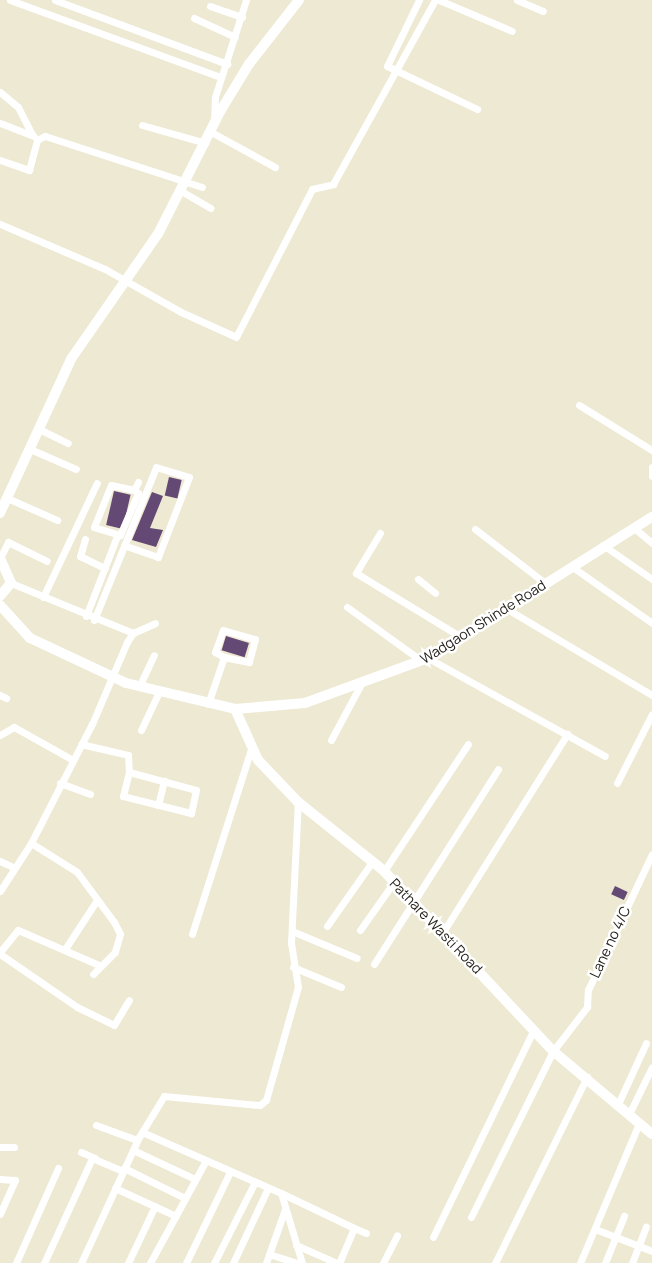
<!DOCTYPE html>
<html>
<head>
<meta charset="utf-8">
<style>
  body { margin:0 }
  #map { position:relative; width:652px; height:1263px; overflow:hidden; background:#ede9d2; font-family:Manrope,sans-serif }
  div>[style] { position:absolute }
  [style*='--x'] { left:calc(var(--x)*1px); top:calc(var(--y)*1px); width:calc(var(--w)*1px); rotate:calc(var(--a)*1deg) }
  .building>* { inset:0; background:#644974; transform-origin:0 0 }
  .street>* { height:7px; margin:-3.5px; padding:0 3.5px; transform-origin:3.5px; border-radius:3.5px; background:#fff }
  .secondary>* { height:10px; margin:-5px; padding:0 5px; transform-origin:5px; border-radius:5px; background:#fff }
  span { translate:-50% -50%; white-space:nowrap; text-align:center; line-height:1.15; -webkit-text-stroke:5px #fff; paint-order:stroke }
  .street-label { font-size:14px; color:#201e16 }
</style>
</head>
<body>
<div id="map">
  <div class="building">
    <i style="left:169px;top:477px;width:13px;height:19px;rotate:13deg"></i>
    <i style="left:114px;top:491px;width:17px;height:35px;rotate:13deg"></i>
    <i style="clip-path:polygon(152px 492px,163px 496px,150px 528px,163px 530px,156px 547px,132px 540px)"></i>
    <i style="left:226px;top:636px;width:24px;height:15px;rotate:17deg"></i>
    <i style="left:615px;top:886px;width:14px;height:9px;rotate:25deg"></i>
  </div>
  <div class="street">
    <i style="--x:10;--y:0;--w:224;--a:20.1"></i>
    <i style="--x:55;--y:0;--w:184;--a:20.4"></i>
    <i style="--x:419;--y:0;--w:73;--a:115.9"></i>
    <i style="--x:387;--y:66;--w:100;--a:25.5"></i>
    <i style="--x:439;--y:0;--w:79;--a:23"></i>
    <i style="--x:517;--y:0;--w:28;--a:23"></i>
    <i style="--x:210;--y:6;--w:34;--a:19"></i>
    <i style="--x:194;--y:18;--w:45;--a:24.9"></i>
    <i style="--x:0;--y:92;--w:23;--a:40"></i>
    <i style="--x:18;--y:107;--w:31;--a:63"></i>
    <i style="--x:0;--y:123;--w:36;--a:21"></i>
    <i style="--x:214;--y:123;--w:26;--a:-88"></i>
    <i style="--x:215;--y:97;--w:102;--a:-72.3"></i>
    <i style="--x:142;--y:125;--w:66;--a:15.7"></i>
    <i style="--x:211;--y:132;--w:73;--a:28.7"></i>
    <i style="--x:0;--y:160;--w:31;--a:19"></i>
    <i style="--x:29;--y:170;--w:31;--a:-75"></i>
    <i style="--x:37;--y:140;--w:9;--a:-27"></i>
    <i style="--x:45;--y:136;--w:165;--a:18"></i>
    <i style="--x:181;--y:191;--w:34;--a:30"></i>
    <i style="--x:0;--y:224;--w:114;--a:23.2"></i>
    <i style="--x:105;--y:269;--w:87;--a:29.5"></i>
    <i style="--x:181;--y:312;--w:60;--a:24.4"></i>
    <i style="--x:236;--y:337;--w:166;--a:-62.8"></i>
    <i style="--x:312;--y:189;--w:22;--a:-13"></i>
    <i style="--x:333;--y:184;--w:210;--a:-61"></i>
    <i style="--x:579;--y:405;--w:86;--a:31.7"></i>
    <i style="--x:39;--y:429;--w:32;--a:26"></i>
    <i style="--x:30;--y:449;--w:50;--a:23.5"></i>
    <i style="--x:652;--y:467;--w:9;--a:90"></i>
    <i style="--x:134;--y:490;--w:5;--a:37"></i>
    <i style="--x:138;--y:493;--w:46;--a:113.2"></i>
    <i style="--x:120;--y:535;--w:27;--a:-163"></i>
    <i style="--x:94;--y:527;--w:45;--a:-68"></i>
    <i style="--x:111;--y:485;--w:24;--a:12"></i>
    <i style="--x:134;--y:490;--w:9;--a:-63"></i>
    <i style="--x:7;--y:498;--w:55;--a:23.7"></i>
    <i style="--x:633;--y:527;--w:25;--a:40"></i>
    <i style="--x:475;--y:529;--w:88;--a:37.6"></i>
    <i style="--x:380;--y:533;--w:47;--a:121"></i>
    <i style="--x:356;--y:573;--w:123;--a:31.4"></i>
    <i style="--x:85;--y:539;--w:18;--a:106"></i>
    <i style="--x:80;--y:556;--w:28;--a:26"></i>
    <i style="--x:603;--y:545;--w:60;--a:34.8"></i>
    <i style="--x:0;--y:558;--w:18;--a:-63"></i>
    <i style="--x:8;--y:542;--w:43;--a:26"></i>
    <i style="--x:571;--y:566;--w:99;--a:35.1"></i>
    <i style="--x:418;--y:579;--w:22;--a:39"></i>
    <i style="--x:11;--y:583;--w:132;--a:22.3"></i>
    <i style="--x:43;--y:597;--w:126;--a:-64.7"></i>
    <i style="--x:347;--y:607;--w:92;--a:35.8"></i>
    <i style="--x:507;--y:609;--w:169;--a:30.7"></i>
    <i style="--x:86;--y:616;--w:86;--a:-68.8"></i>
    <i style="--x:94;--y:620;--w:165;--a:-67.9"></i>
    <i style="--x:156;--y:467;--w:34;--a:17"></i>
    <i style="--x:189;--y:477;--w:86;--a:111.2"></i>
    <i style="--x:158;--y:557;--w:36;--a:-161"></i>
    <i style="--x:428;--y:658;--w:202;--a:29"></i>
    <i style="--x:139;--y:687;--w:35;--a:-65"></i>
    <i style="--x:0;--y:695;--w:7;--a:27"></i>
    <i style="--x:208;--y:704;--w:50;--a:-71.2"></i>
    <i style="--x:224;--y:657;--w:10;--a:-151"></i>
    <i style="--x:215;--y:652;--w:23;--a:-70"></i>
    <i style="--x:223;--y:630;--w:33;--a:16"></i>
    <i style="--x:255;--y:639;--w:24;--a:105"></i>
    <i style="--x:249;--y:662;--w:25;--a:-169"></i>
    <i style="--x:141;--y:730;--w:42;--a:-64.7"></i>
    <i style="--x:0;--y:735;--w:16;--a:-30"></i>
    <i style="--x:14;--y:727;--w:65;--a:29.3"></i>
    <i style="--x:331;--y:740;--w:64;--a:-61.8"></i>
    <i style="--x:81;--y:744;--w:48;--a:13.2"></i>
    <i style="--x:128;--y:755;--w:17;--a:87"></i>
    <i style="--x:129;--y:772;--w:69;--a:15"></i>
    <i style="--x:196;--y:790;--w:24;--a:102"></i>
    <i style="--x:191;--y:813;--w:70;--a:-166"></i>
    <i style="--x:123;--y:796;--w:25;--a:-76"></i>
    <i style="--x:60;--y:783;--w:32;--a:20"></i>
    <i style="--x:617;--y:783;--w:77;--a:-63.1"></i>
    <i style="--x:158;--y:805;--w:25;--a:-76"></i>
    <i style="--x:31;--y:843;--w:54;--a:32.2"></i>
    <i style="--x:77;--y:872;--w:62;--a:53.5"></i>
    <i style="--x:114;--y:922;--w:13;--a:63"></i>
    <i style="--x:120;--y:934;--w:19;--a:106"></i>
    <i style="--x:115;--y:952;--w:31;--a:135"></i>
    <i style="--x:0;--y:861;--w:14;--a:25"></i>
    <i style="--x:384;--y:871;--w:152;--a:-56.5"></i>
    <i style="--x:0;--y:891;--w:57;--a:-57.1"></i>
    <i style="--x:31;--y:843;--w:134;--a:-62.9"></i>
    <i style="--x:92;--y:724;--w:89;--a:-66.9"></i>
    <i style="--x:127;--y:642;--w:11;--a:-56"></i>
    <i style="--x:133;--y:633;--w:24;--a:-24"></i>
    <i style="--x:327;--y:926;--w:78;--a:-54.9"></i>
    <i style="--x:360;--y:930;--w:59;--a:-54.7"></i>
    <i style="--x:292;--y:931;--w:70;--a:22.6"></i>
    <i style="--x:443;--y:932;--w:234;--a:-57.9"></i>
    <i style="--x:192;--y:934;--w:197;--a:-72.3"></i>
    <i style="--x:65;--y:949;--w:59;--a:-56.9"></i>
    <i style="--x:0;--y:952;--w:28;--a:-51"></i>
    <i style="--x:18;--y:930;--w:90;--a:23.4"></i>
    <i style="--x:0;--y:954;--w:93;--a:34.5"></i>
    <i style="--x:77;--y:1007;--w:41;--a:25.9"></i>
    <i style="--x:114;--y:1025;--w:29;--a:-59"></i>
    <i style="--x:374;--y:964;--w:231;--a:-57.5"></i>
    <i style="--x:293;--y:967;--w:52;--a:22.6"></i>
    <i style="--x:618;--y:1104;--w:67;--a:-65.3"></i>
    <i style="--x:629;--y:1114;--w:52;--a:-63.9"></i>
    <i style="--x:96;--y:1125;--w:44;--a:20.1"></i>
    <i style="--x:142;--y:1132;--w:152;--a:23.7"></i>
    <i style="--x:281;--y:1193;--w:73;--a:73.3"></i>
    <i style="--x:0;--y:1147;--w:14;--a:0"></i>
    <i style="--x:133;--y:1150;--w:68;--a:25.1"></i>
    <i style="--x:81;--y:1152;--w:15;--a:23"></i>
    <i style="--x:124;--y:1168;--w:68;--a:26.2"></i>
    <i style="--x:0;--y:1179;--w:15;--a:4"></i>
    <i style="--x:15;--y:1180;--w:37;--a:114"></i>
    <i style="--x:115;--y:1188;--w:67;--a:24.7"></i>
    <i style="--x:281;--y:1193;--w:81;--a:25.6"></i>
    <i style="--x:354;--y:1228;--w:38;--a:113"></i>
    <i style="--x:471;--y:1217;--w:185;--a:-63.7"></i>
    <i style="--x:553;--y:1051;--w:56;--a:-52.3"></i>
    <i style="--x:587;--y:1007;--w:17;--a:-87"></i>
    <i style="--x:588;--y:990;--w:150;--a:-64.8"></i>
    <i style="--x:354;--y:1228;--w:13;--a:23"></i>
    <i style="--x:595;--y:1229;--w:61;--a:21.1"></i>
    <i style="--x:433;--y:1237;--w:229;--a:-64.1"></i>
    <i style="--x:296;--y:1245;--w:45;--a:23.7"></i>
    <i style="--x:269;--y:1254;--w:28;--a:18"></i>
    <i style="--x:16;--y:1263;--w:104;--a:-66.1"></i>
    <i style="--x:44;--y:1263;--w:115;--a:-65.4"></i>
    <i style="--x:92;--y:1158;--w:34;--a:23"></i>
    <i style="--x:81;--y:1263;--w:139;--a:-65.3"></i>
    <i style="--x:139;--y:1137;--w:48;--a:-58.6"></i>
    <i style="--x:164;--y:1096;--w:96;--a:5.4"></i>
    <i style="--x:260;--y:1105;--w:8;--a:-40"></i>
    <i style="--x:266;--y:1100;--w:117;--a:-74.2"></i>
    <i style="--x:298;--y:987;--w:45;--a:-99"></i>
    <i style="--x:291;--y:943;--w:141;--a:-87.2"></i>
    <i style="--x:128;--y:1263;--w:63;--a:-64.7"></i>
    <i style="--x:150;--y:1263;--w:115;--a:-61.4"></i>
    <i style="--x:186;--y:1263;--w:101;--a:-64.2"></i>
    <i style="--x:214;--y:1263;--w:91;--a:-63.2"></i>
    <i style="--x:233;--y:1263;--w:83;--a:-65"></i>
    <i style="--x:266;--y:1263;--w:57;--a:-70.6"></i>
    <i style="--x:383;--y:1263;--w:31;--a:-63"></i>
    <i style="--x:495;--y:1263;--w:208;--a:-63.7"></i>
    <i style="--x:580;--y:1263;--w:152;--a:-67.1"></i>
    <i style="--x:605;--y:1263;--w:51;--a:-68"></i>
    <i style="--x:632;--y:1263;--w:39;--a:-69"></i>
  </div>
  <div class="secondary">
    <i style="--x:0;--y:513;--w:170;--a:-65.2"></i>
    <i style="--x:71;--y:359;--w:152;--a:-55.2"></i>
    <i style="--x:158;--y:234;--w:139;--a:-63.1"></i>
    <i style="--x:221;--y:110;--w:54;--a:-58.7"></i>
    <i style="--x:249;--y:64;--w:81;--a:-52"></i>
    <i style="--x:0;--y:558;--w:27;--a:66"></i>
    <i style="--x:11;--y:583;--w:17;--a:130"></i>
    <i style="--x:0;--y:605;--w:45;--a:47.7"></i>
    <i style="--x:30;--y:638;--w:106;--a:25.1"></i>
    <i style="--x:126;--y:683;--w:112;--a:13.4"></i>
    <i style="--x:235;--y:709;--w:70;--a:-4.9"></i>
    <i style="--x:305;--y:703;--w:131;--a:-20.1"></i>
    <i style="--x:428;--y:658;--w:265;--a:-32.2"></i>
    <i style="--x:235;--y:709;--w:56;--a:65.7"></i>
    <i style="--x:258;--y:760;--w:58;--a:46.4"></i>
    <i style="--x:298;--y:802;--w:110;--a:38.7"></i>
    <i style="--x:384;--y:871;--w:247;--a:46.8"></i>
    <i style="--x:553;--y:1051;--w:129;--a:40"></i>
  </div>
  <div class="street-label">
    <span style="left:483px;top:622px;rotate:-32deg">Wadgaon Shinde Road</span>
    <span style="left:436px;top:926px;rotate:46deg">Pathare Wasti Road</span>
    <span style="left:610px;top:942px;rotate:-65deg">Lane no 4/C</span>
  </div>
</div>
</body>
</html>
